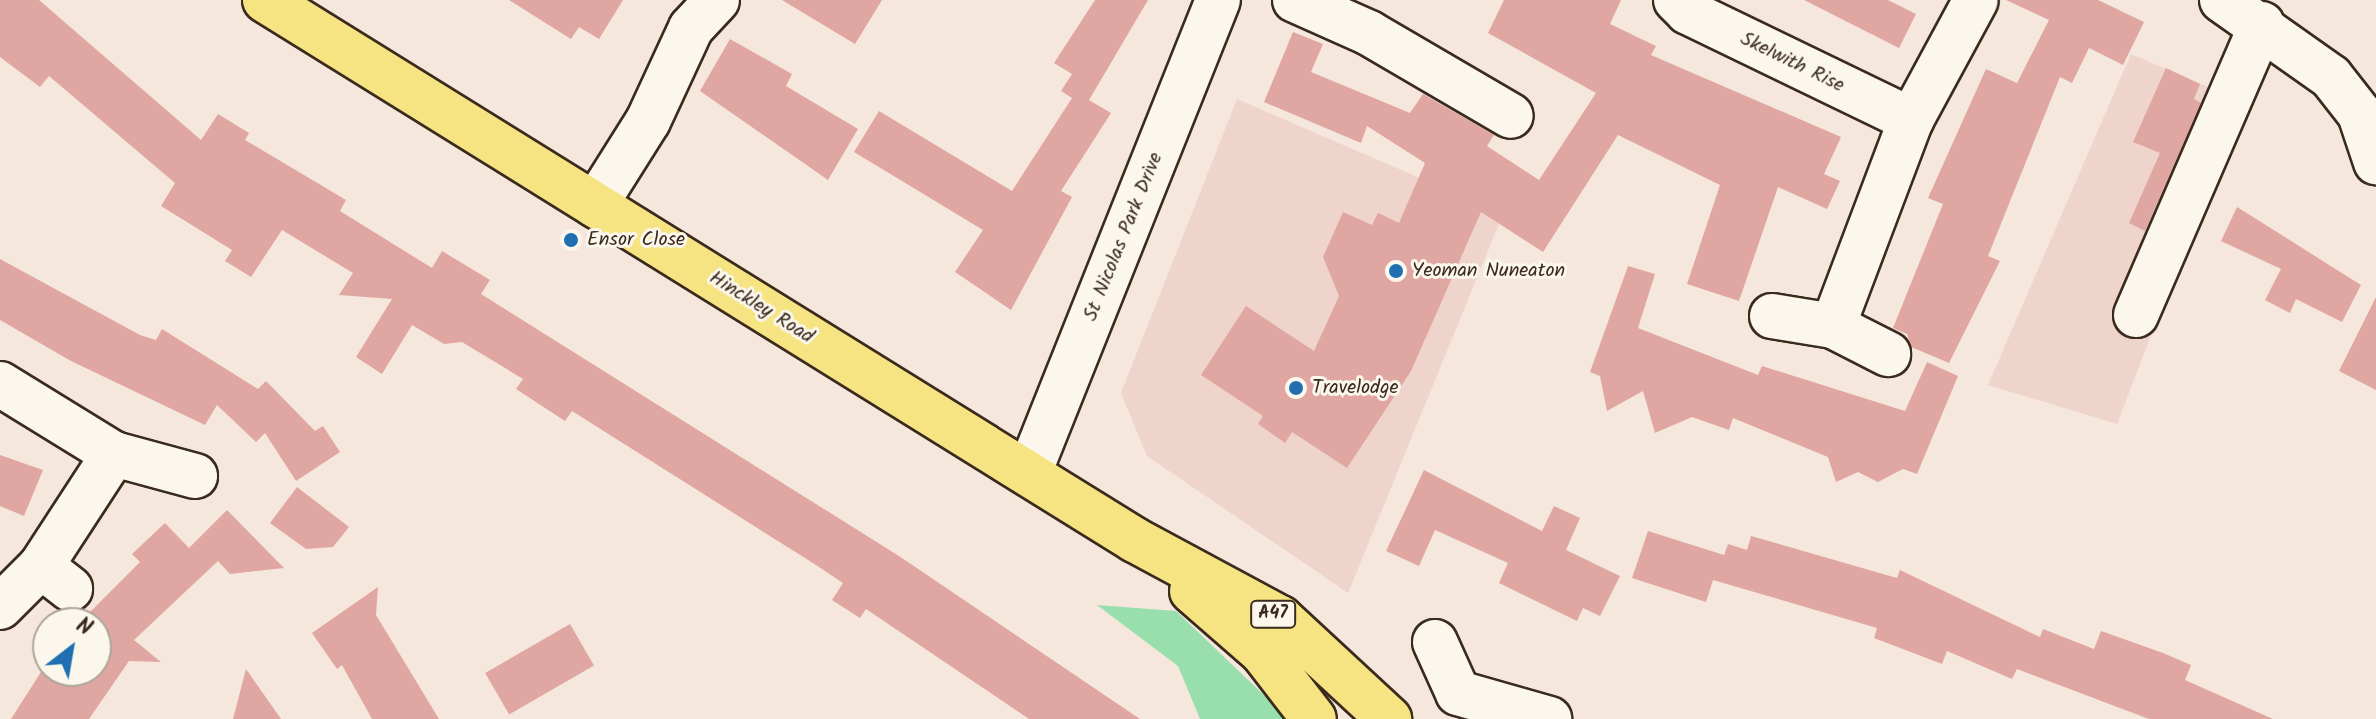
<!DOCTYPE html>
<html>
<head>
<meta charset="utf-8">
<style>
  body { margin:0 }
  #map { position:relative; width:2376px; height:719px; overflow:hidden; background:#f6e7dd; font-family:Kalam,sans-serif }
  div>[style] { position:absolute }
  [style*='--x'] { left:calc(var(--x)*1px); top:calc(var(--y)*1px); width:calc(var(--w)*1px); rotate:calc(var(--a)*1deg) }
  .built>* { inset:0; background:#efd4cb }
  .green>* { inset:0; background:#98dfad }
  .building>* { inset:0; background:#e0a6a2; transform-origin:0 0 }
  .roads { filter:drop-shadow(2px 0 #3b2a1e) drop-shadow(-2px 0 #3b2a1e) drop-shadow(0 2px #3b2a1e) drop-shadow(0 -2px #3b2a1e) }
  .minor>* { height:44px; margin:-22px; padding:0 22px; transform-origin:22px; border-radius:22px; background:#fbf7ec }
  .major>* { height:44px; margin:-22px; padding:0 22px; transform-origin:22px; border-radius:22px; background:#f6e381 }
  .dots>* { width:22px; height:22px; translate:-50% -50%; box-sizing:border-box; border:4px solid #fbf7ec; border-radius:50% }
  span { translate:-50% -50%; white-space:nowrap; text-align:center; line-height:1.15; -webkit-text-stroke:6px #fbf7ec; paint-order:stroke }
  .shield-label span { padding:2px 6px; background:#fbf7ec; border:2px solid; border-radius:6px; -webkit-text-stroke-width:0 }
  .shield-label { font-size:18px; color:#3b2a1e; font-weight:700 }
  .street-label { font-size:20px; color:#3b2a1e }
  .poi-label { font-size:20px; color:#3b2a1e }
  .left { translate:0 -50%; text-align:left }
  .north { position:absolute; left:32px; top:607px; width:80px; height:80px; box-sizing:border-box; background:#fbf7ec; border:2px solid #aea59a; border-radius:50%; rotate:31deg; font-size:22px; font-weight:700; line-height:32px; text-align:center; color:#3b2a1e }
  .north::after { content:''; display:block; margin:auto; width:28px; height:36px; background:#1f6fb2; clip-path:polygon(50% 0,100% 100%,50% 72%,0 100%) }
</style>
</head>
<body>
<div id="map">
  <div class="built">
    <i style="clip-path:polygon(2131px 54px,2241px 101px,2117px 424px,1988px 385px)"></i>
    <i style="clip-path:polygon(1237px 99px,1503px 214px,1348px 593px,1147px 456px,1121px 393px)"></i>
  </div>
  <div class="green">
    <i style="clip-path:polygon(1097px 605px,1176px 611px,1289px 719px,1200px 719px,1178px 666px)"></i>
  </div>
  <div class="building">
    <i style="clip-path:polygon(0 0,39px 0,201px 140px,218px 114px,249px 133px,245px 140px,346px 200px,340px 211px,432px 268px,442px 251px,490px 280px,481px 294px,899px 556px,1140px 719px,1029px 719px,866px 609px,860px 618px,832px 600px,843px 583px,816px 565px,572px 411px,565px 421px,516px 389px,523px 379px,462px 342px,444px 344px,412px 325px,382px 374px,356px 357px,392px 299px,339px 295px,353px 273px,282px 230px,251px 277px,225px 261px,232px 250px,161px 206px,175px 183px,49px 76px,40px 87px,0 57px)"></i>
    <i style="clip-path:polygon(509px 0,623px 0,599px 39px,579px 27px,571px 39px)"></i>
    <i style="clip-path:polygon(782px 0,882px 0,855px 44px)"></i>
    <i style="clip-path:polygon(1095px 0,1148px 0,1089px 100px,1111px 113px,1061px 191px,1072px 197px,1011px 310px,955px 272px,983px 230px,854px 152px,879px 111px,1012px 191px,1072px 98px,1061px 91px,1072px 74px,1054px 63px)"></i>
    <i style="clip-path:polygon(1504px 0,1621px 0,1610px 24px,1656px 46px,1651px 55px,1841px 137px,1824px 174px,1840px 181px,1827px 209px,1778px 187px,1739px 301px,1687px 284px,1720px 185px,1618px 135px,1543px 252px,1481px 212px,1411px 371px,1347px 468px,1292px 432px,1285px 443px,1258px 424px,1263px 416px,1201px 375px,1246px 306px,1314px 351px,1339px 296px,1323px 257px,1343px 212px,1372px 225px,1378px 213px,1399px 223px,1425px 163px,1367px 126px,1361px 143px,1264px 102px,1293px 32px,1323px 44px,1311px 72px,1410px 113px,1423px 94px,1494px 135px,1487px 146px,1539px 180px,1596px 93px,1488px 33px)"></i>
    <i style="clip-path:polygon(1804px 0,1888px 0,1916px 14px,1899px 48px)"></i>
    <i style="clip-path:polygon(2006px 0,2098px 0,2144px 22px,2123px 65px,2089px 48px,2072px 83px,2060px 77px,1988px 256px,2000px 261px,1949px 363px,1911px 347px,1907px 334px,1893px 328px,1943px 204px,1928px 198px,1986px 69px,2017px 83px,2049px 20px)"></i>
    <i style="clip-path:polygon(730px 39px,792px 74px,786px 86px,858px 129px,828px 180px,700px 91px)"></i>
    <i style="clip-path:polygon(2166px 68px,2200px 84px,2194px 99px,2201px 103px,2145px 231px,2129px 223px,2160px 153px,2133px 142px)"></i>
    <i style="clip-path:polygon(2237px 207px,2361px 285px,2342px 322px,2296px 299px,2290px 313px,2265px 300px,2281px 269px,2221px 241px)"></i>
    <i style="clip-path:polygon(0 259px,140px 335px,156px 340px,162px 329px,258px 389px,266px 381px,315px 431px,323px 426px,340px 452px,296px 481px,265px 433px,256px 442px,217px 405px,205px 425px,71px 361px,0 320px)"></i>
    <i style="clip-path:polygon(1628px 266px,1655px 274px,1638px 328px,1758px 375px,1762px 366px,1905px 411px,1927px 362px,1958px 376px,1917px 474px,1903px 469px,1878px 482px,1858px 472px,1836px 482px,1828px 457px,1733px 418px,1729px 430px,1692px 417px,1655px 433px,1643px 391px,1607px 411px,1600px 376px,1590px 372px)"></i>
    <i style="clip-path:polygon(2376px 297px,2376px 390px,2339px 371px)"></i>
    <i style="clip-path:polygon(0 455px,43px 470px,24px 516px,0 506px)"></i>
    <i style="clip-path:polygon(1424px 470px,1542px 531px,1554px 506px,1580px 518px,1566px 550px,1620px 576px,1600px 616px,1583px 608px,1577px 621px,1499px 583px,1508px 563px,1435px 530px,1419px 566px,1386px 551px)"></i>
    <i style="clip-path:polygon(297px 487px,349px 527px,333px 547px,306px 549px,270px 523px)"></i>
    <i style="clip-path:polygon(227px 510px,284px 568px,230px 574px,218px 561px,134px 640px,161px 662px,129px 661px,89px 719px,11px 719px,48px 661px,48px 671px,96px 671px,96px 623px,79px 623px,140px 562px,132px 554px,165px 523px,189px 548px)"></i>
    <i style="clip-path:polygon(1648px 531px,1724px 555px,1728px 544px,1747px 550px,1751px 536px,1897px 578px,1900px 570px,2040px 637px,2043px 629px,2094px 649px,2101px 631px,2163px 653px,2191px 665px,2185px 680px,2273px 719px,2149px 719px,2017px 669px,2012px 679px,1947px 651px,1942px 664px,1874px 638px,1877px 628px,1713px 580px,1706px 602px,1632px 578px)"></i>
    <i style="clip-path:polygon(378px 587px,376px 615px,439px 719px,372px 719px,342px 665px,337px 669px,312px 633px)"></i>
    <i style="left:570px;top:624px;width:48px;height:98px;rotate:60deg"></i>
    <i style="clip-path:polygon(246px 669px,281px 719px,233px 719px)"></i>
  </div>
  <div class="roads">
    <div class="minor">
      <i style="--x:1295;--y:0;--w:81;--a:24"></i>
      <i style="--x:1369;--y:33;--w:164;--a:30.3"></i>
      <i style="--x:1676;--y:0;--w:17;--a:45"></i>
      <i style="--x:1688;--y:12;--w:248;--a:25.8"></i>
      <i style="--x:2222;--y:0;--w:133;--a:35.2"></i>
      <i style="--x:2331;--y:77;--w:47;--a:51.9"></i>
      <i style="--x:2360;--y:114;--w:51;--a:71.6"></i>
      <i style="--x:595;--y:205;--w:99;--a:-57.8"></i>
      <i style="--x:648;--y:121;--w:102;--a:-65.2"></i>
      <i style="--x:691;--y:28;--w:38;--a:-47"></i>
      <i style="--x:2136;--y:315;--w:317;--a:-66.6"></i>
      <i style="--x:1772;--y:316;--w:62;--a:9.3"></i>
      <i style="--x:1833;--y:326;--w:62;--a:27"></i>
      <i style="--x:1833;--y:326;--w:220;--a:-69.3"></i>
      <i style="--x:1911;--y:120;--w:136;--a:-61.6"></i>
      <i style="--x:0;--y:384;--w:134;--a:31.6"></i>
      <i style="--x:114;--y:454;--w:84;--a:15.2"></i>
      <i style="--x:1029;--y:473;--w:509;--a:-68.22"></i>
      <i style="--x:41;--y:566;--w:37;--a:38"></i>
      <i style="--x:0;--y:607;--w:58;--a:-45"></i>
      <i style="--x:41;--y:566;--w:134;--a:-56.9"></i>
      <i style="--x:1435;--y:642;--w:56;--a:65.7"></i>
      <i style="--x:1458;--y:693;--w:95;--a:15.9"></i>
    </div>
    <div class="major">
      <i style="--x:265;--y:0;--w:1024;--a:31.83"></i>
      <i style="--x:1135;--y:540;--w:165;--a:28.3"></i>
      <i style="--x:1280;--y:618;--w:149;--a:42.8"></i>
      <i style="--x:1192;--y:591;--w:94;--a:41.1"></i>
      <i style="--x:1263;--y:653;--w:83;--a:52.3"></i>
    </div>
  </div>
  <div class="dots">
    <i style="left:571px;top:240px;background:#1f6fb2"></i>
    <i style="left:1396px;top:271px;background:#1f6fb2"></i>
    <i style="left:1296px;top:388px;background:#1f6fb2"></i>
  </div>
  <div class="shield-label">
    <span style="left:1273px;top:614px">A47</span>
  </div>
  <div class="street-label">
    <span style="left:1792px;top:63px;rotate:26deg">Skelwith Rise</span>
    <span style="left:1124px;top:237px;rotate:-68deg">St Nicolas Park Drive</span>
    <span style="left:761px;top:308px;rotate:32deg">Hinckley Road</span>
  </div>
  <div class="poi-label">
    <span class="left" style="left:587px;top:240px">Ensor Close</span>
    <span class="left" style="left:1412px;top:271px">Yeoman Nuneaton</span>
    <span class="left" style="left:1312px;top:388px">Travelodge</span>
  </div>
  <div class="north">N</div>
</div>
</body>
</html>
